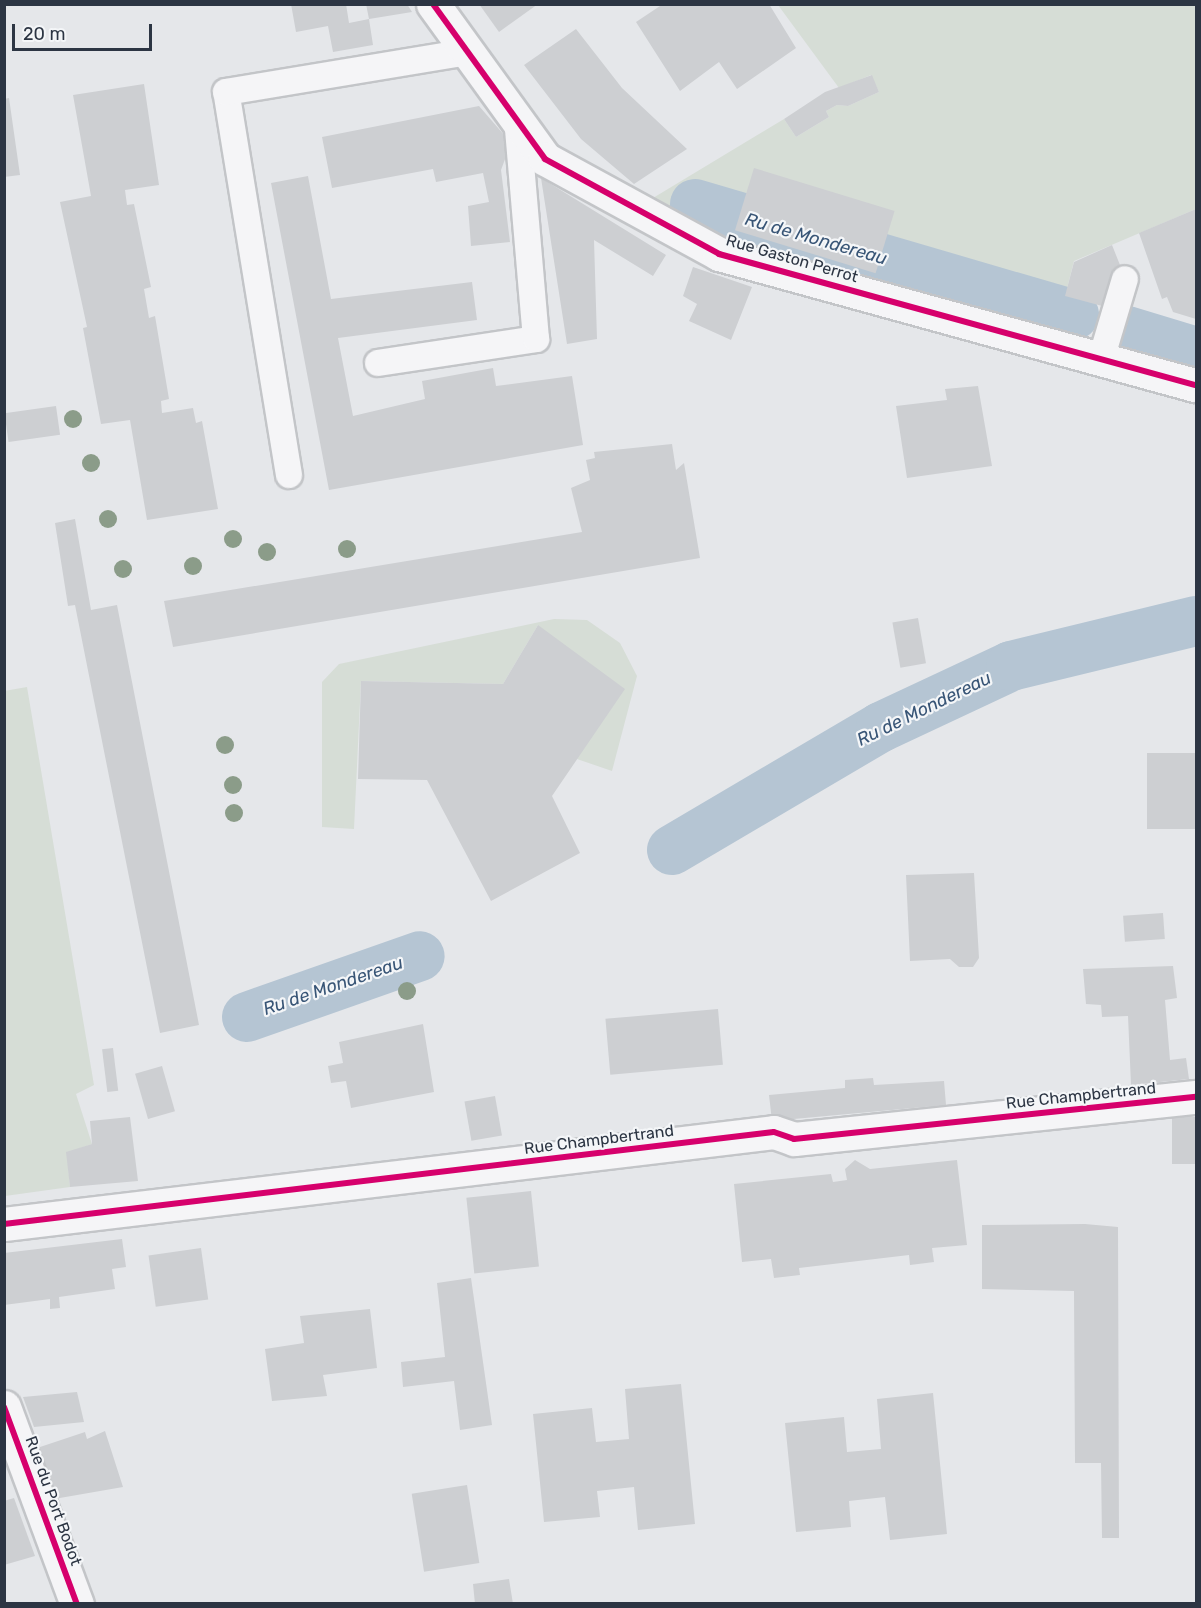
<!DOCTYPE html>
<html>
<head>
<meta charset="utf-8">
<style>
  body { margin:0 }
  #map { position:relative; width:1201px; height:1608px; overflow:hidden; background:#e5e7ea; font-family:Rubik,sans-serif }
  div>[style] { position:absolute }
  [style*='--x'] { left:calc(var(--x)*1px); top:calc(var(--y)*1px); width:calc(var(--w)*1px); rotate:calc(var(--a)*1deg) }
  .green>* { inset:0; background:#d6ddd6 }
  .canal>* { height:50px; margin:-25px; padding:0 25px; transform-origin:25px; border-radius:25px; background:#b5c5d3 }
  .building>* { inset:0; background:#cdcfd2; transform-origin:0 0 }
  .roads { filter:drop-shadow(2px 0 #c3c5c8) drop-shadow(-2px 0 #c3c5c8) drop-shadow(0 2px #c3c5c8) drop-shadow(0 -2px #c3c5c8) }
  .lane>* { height:26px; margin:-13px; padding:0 13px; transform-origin:13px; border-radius:13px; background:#f5f5f7 }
  .street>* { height:33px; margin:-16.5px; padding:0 16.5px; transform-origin:16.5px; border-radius:16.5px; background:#f5f5f7 }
  .cycleway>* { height:6px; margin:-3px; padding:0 3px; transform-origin:3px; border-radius:3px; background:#d6006c }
  .trees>* { width:18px; height:18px; margin:-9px; border-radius:50%; background:#8b9c89 }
  span { translate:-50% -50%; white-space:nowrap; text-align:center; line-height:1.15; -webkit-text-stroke:4.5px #f4f6f8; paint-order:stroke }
  .street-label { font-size:16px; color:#2c3543 }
  .water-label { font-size:18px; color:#385576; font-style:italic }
  .frame { position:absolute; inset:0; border:6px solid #2c3543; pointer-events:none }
  .scale { position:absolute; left:12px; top:24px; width:140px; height:27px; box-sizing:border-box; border:3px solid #2c3543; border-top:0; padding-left:8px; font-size:18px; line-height:21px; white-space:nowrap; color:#2c3543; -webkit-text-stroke:4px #f4f6f8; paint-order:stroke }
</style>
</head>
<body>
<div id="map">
  <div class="green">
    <i style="clip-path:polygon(778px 5px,1196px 5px,1196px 209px,1074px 261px,1065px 296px,712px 196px,683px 214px,653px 198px,784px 119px,796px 137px,829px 117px,826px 111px,837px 105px,848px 106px,879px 92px,871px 75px,839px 88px)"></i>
    <i style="clip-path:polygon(554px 619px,587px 620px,620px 643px,637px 676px,612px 771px,577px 759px,538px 625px,503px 684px,361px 681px,354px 829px,322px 827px,322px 682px,339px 664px)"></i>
    <i style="clip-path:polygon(27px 687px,94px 1085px,76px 1094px,92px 1144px,67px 1153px,70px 1187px,5px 1196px,4px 691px)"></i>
  </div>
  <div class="canal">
    <i style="--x:695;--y:204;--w:395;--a:16.3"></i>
    <i style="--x:1127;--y:331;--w:72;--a:16.9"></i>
    <i style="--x:672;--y:850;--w:243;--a:-30.5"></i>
    <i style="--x:881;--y:727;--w:144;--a:-25.1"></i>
    <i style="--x:1011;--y:666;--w:190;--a:-13.7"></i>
    <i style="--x:247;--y:1017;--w:183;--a:-19.4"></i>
  </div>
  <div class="building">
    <i style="clip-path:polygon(291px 4px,346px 4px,349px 23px,369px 19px,366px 4px,407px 4px,412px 12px,369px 19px,373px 45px,333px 52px,328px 26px,296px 32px)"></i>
    <i style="clip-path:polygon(479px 4px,538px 4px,499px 32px)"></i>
    <i style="clip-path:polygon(663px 4px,769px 4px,796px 48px,737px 89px,719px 62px,680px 91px,636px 22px)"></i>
    <i style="clip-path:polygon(576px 29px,622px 88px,687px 149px,634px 184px,581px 139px,524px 65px)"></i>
    <i style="clip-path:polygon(872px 75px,879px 92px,848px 106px,837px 105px,826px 111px,829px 117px,796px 137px,784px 119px,825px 92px)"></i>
    <i style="clip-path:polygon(144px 84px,159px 185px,125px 190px,127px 205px,134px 204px,151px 287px,144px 289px,149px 318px,155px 316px,169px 399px,161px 401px,162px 413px,193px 408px,196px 423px,202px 421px,218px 509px,147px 520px,130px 420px,101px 424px,83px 328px,87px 327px,60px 202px,91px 196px,73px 95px)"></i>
    <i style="clip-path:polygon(9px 98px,20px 175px,4px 177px,4px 99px)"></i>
    <i style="clip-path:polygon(479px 106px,511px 143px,501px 170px,510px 242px,471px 246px,468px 206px,489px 202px,483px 173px,436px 182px,433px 169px,332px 188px,322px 137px)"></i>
    <i style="left:754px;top:168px;width:147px;height:65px;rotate:17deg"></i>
    <i style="clip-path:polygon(308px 176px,331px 299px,472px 282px,477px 320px,338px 338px,353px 416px,425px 399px,422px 381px,493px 368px,496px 386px,572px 376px,583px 445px,329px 490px,271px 183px)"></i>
    <i style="clip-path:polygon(541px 178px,666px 255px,653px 276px,594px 240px,597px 339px,567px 344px)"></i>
    <i style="clip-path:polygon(1196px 209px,1196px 319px,1173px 312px,1167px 297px,1162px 299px,1139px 233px)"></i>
    <i style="clip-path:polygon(1112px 245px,1120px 265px,1106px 307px,1065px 296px,1074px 262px)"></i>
    <i style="clip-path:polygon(693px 267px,752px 287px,731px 340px,689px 321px,697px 304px,683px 296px)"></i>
    <i style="clip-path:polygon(978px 386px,992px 466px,907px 478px,896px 406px,947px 400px,945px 389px)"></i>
    <i style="left:56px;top:406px;width:29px;height:52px;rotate:82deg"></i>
    <i style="clip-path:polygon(672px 444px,676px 470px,684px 463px,700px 558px,173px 647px,164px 601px,582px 532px,571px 488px,590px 480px,586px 460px,595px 458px,594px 452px)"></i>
    <i style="clip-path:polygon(75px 519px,91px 610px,117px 605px,199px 1025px,160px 1033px,75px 605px,68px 606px,55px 523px)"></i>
    <i style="left:918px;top:618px;width:46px;height:26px;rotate:80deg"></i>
    <i style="clip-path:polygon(538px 625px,625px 689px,552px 796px,580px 853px,491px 901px,427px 780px,358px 779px,361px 681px,503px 684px)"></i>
    <i style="left:1196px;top:753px;width:76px;height:49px;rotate:90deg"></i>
    <i style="clip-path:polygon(974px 873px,979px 958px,973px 967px,959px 967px,950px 959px,910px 961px,906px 875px)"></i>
    <i style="left:1163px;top:913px;width:26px;height:40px;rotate:86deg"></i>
    <i style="clip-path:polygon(1173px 966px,1177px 998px,1165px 1000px,1170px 1060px,1186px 1058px,1189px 1079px,1131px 1085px,1128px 1016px,1102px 1017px,1101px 1005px,1086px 1004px,1083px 969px)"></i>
    <i style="left:718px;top:1009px;width:56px;height:113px;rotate:85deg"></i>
    <i style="clip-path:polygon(423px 1024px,434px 1092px,351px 1108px,346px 1081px,331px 1083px,328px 1066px,343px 1063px,339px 1042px)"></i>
    <i style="left:113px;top:1048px;width:43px;height:11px;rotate:83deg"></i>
    <i style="left:162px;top:1066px;width:47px;height:28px;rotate:74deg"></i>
    <i style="clip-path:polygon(873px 1078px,874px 1085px,944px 1081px,946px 1105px,772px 1121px,769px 1095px,845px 1088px,845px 1080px)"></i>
    <i style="left:495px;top:1096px;width:40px;height:31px;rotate:80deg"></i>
    <i style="clip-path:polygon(130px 1117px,138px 1181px,70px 1187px,66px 1152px,92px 1144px,90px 1121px)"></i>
    <i style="left:1196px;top:1117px;width:47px;height:24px;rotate:90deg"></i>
    <i style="clip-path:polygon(855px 1160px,870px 1169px,957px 1160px,967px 1245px,932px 1248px,934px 1262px,910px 1265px,909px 1255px,799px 1268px,800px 1275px,774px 1278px,771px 1259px,742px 1262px,734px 1184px,831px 1174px,833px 1182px,847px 1180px,845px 1169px)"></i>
    <i style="left:531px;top:1191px;width:76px;height:65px;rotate:84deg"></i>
    <i style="clip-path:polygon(1085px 1224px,1118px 1227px,1119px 1538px,1102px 1538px,1101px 1463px,1075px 1463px,1074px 1291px,982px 1289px,982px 1225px)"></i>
    <i style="clip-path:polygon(122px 1239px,126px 1267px,112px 1269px,115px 1289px,59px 1297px,60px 1308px,50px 1309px,50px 1299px,4px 1305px,4px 1253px)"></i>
    <i style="left:201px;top:1248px;width:52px;height:53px;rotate:82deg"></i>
    <i style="clip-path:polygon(471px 1278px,492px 1425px,460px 1430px,454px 1381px,403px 1387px,401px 1362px,445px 1357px,437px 1283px)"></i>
    <i style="clip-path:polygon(370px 1309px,377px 1368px,323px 1375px,327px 1396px,272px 1401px,265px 1349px,304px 1343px,300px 1316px)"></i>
    <i style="clip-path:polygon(681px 1384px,695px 1524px,638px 1530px,634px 1487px,597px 1491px,600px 1517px,544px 1522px,533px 1414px,592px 1408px,596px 1442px,629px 1439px,625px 1389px)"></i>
    <i style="clip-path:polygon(77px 1392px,84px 1422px,34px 1427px,23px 1397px)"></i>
    <i style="clip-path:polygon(933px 1393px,947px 1534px,890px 1540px,885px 1497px,849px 1501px,851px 1527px,796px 1532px,785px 1423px,844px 1417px,847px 1452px,881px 1449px,877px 1399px)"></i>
    <i style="clip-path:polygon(105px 1431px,123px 1487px,54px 1499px,37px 1448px,85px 1432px,87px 1439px)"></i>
    <i style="left:467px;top:1485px;width:79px;height:56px;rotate:81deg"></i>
    <i style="clip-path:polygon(14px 1498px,35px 1556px,4px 1565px,4px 1501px)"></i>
    <i style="clip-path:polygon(509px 1579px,513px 1604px,475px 1604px,473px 1584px)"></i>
  </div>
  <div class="roads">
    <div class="lane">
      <i style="--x:1102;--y:356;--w:80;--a:-73.4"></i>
      <i style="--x:378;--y:363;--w:160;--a:-8.6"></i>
      <i style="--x:536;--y:339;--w:213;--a:-94.9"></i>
      <i style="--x:289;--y:475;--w:388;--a:-99.3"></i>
      <i style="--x:226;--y:92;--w:245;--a:-9.4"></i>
    </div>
    <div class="street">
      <i style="--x:433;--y:4;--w:191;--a:54.1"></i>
      <i style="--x:545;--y:159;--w:198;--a:28.6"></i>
      <i style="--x:719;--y:254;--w:495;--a:15.4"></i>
      <i style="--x:4;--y:1224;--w:775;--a:-6.81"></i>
      <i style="--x:774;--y:1132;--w:21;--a:19"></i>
      <i style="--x:794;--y:1139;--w:404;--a:-6"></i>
      <i style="--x:4;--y:1407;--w:210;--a:69.7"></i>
    </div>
  </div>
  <div class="cycleway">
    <i style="--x:433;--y:4;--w:191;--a:54.1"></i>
    <i style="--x:545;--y:159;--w:198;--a:28.6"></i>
    <i style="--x:719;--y:254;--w:495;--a:15.4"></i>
    <i style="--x:4;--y:1224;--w:775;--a:-6.81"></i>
    <i style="--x:774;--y:1132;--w:21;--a:19"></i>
    <i style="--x:794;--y:1139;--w:404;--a:-6"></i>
    <i style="--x:4;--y:1407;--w:210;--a:69.7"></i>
  </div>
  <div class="trees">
    <i style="left:73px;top:419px"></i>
    <i style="left:91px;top:463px"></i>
    <i style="left:108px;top:519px"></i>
    <i style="left:233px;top:539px"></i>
    <i style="left:347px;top:549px"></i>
    <i style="left:267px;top:552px"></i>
    <i style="left:193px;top:566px"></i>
    <i style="left:123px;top:569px"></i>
    <i style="left:225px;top:745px"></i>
    <i style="left:233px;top:785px"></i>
    <i style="left:234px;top:813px"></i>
    <i style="left:407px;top:991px"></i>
  </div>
  <div class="street-label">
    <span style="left:792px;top:259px;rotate:16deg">Rue Gaston Perrot</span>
    <span style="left:1081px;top:1096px;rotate:-6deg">Rue Champbertrand</span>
    <span style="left:599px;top:1140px;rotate:-7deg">Rue Champbertrand</span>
    <span style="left:53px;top:1501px;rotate:70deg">Rue du Port Bodot</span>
  </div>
  <div class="water-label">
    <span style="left:816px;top:239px;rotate:16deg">Ru de Mondereau</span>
    <span style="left:924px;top:709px;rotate:-26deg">Ru de Mondereau</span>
    <span style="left:333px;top:986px;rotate:-19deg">Ru de Mondereau</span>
  </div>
  <div class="frame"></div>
  <div class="scale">20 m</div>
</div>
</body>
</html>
